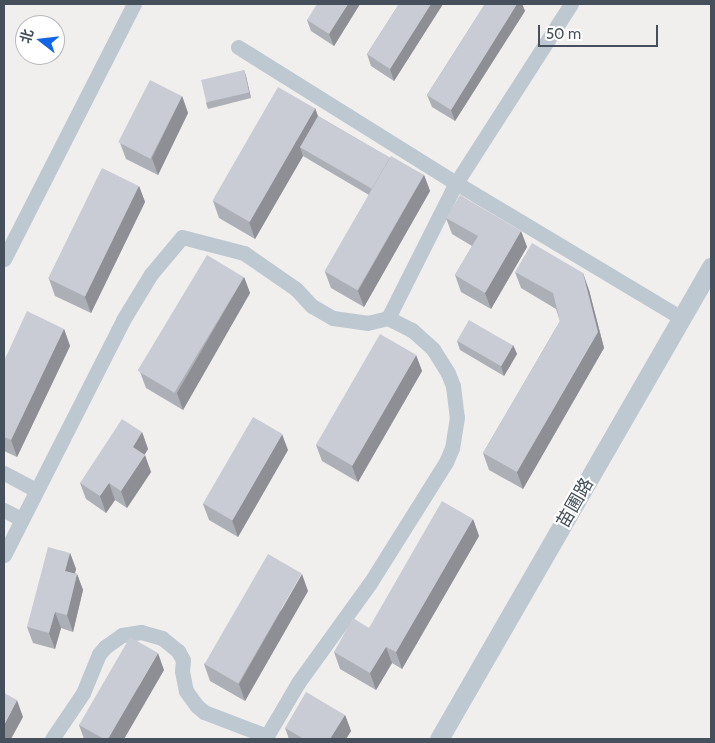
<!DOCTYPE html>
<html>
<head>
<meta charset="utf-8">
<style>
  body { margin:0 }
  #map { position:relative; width:715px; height:743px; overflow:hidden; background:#f1eeee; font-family:Cabin,"Noto Sans SC",sans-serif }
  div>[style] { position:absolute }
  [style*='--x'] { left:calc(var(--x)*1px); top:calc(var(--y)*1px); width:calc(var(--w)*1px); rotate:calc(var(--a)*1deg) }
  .minor>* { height:15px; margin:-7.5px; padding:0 7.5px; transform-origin:7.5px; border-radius:7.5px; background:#bec8d1 }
  .tertiary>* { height:19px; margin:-9.5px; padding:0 9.5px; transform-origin:9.5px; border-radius:9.5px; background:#bec8d1 }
  .wall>* { inset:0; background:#adafb6 }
  .shaded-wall>* { inset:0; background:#8d8f94 }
  .building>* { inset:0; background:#c9ccd4; transform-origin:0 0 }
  span { translate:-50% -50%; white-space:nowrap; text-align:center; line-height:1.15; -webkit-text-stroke:4px #fff; paint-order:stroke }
  .street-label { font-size:18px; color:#45505c }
  .frame { position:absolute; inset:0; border:5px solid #45505c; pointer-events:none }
  .north { position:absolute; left:15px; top:15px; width:50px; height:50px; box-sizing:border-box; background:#fff; border:1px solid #b5b9be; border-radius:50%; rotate:286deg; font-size:14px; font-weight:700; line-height:20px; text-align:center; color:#45505c }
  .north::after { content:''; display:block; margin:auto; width:18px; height:22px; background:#1265e6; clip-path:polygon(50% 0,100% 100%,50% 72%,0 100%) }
  .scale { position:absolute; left:538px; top:25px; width:120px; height:22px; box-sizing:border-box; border:2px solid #45505c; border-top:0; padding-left:6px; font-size:15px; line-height:18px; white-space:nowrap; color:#45505c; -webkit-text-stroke:4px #fff; paint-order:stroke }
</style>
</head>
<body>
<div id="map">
  <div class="minor">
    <i style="--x:238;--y:47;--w:257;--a:32"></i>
    <i style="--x:456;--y:183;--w:263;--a:30.9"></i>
    <i style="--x:4;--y:259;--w:286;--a:-63"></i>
    <i style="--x:388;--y:318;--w:151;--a:-63.3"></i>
    <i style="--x:456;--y:183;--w:213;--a:-57.3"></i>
    <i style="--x:4;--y:473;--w:36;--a:28"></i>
    <i style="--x:4;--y:510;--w:19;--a:28"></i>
    <i style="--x:4;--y:555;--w:263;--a:-63.1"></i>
    <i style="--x:123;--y:320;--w:54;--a:-58.7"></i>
    <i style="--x:151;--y:274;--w:48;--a:-50"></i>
    <i style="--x:182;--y:237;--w:64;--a:14.5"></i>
    <i style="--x:244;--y:253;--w:63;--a:34.7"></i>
    <i style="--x:296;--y:289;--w:23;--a:47"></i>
    <i style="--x:312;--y:306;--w:24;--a:30"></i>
    <i style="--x:333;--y:318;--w:34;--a:8"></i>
    <i style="--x:367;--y:323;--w:22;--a:-13"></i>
    <i style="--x:388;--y:318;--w:27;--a:27"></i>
    <i style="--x:412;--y:330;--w:28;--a:42"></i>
    <i style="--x:433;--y:349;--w:28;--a:58"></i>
    <i style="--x:448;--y:373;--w:14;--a:69"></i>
    <i style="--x:453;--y:386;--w:31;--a:83"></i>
    <i style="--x:457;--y:417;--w:31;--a:99"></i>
    <i style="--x:452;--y:448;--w:15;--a:113"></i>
    <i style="--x:446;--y:462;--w:143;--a:122.1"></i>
    <i style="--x:370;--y:583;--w:123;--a:125.8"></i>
    <i style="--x:298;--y:683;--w:65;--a:120.5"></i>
    <i style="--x:52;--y:739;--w:55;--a:-56"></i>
    <i style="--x:83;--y:693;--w:42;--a:-67.7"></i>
    <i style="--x:99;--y:654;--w:9;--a:-49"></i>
    <i style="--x:105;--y:647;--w:21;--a:-35"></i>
    <i style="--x:122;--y:635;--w:19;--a:-9"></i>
    <i style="--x:141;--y:632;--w:22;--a:16"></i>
    <i style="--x:162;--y:638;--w:21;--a:39"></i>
    <i style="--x:178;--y:651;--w:10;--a:61"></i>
    <i style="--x:183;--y:660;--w:11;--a:95"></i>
    <i style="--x:182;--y:671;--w:20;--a:79"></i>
    <i style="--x:186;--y:691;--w:19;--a:54"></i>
    <i style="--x:197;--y:706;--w:9;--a:41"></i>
    <i style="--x:204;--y:712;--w:67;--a:20.9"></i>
  </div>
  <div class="tertiary">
    <i style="--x:439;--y:739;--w:545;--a:-60.05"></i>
  </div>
  <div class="wall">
    <i style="clip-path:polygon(360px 4px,334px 46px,311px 31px,307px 20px)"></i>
    <i style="clip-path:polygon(399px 4px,443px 4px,394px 81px,371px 66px,367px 54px)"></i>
    <i style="clip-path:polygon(485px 4px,522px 4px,525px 11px,455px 121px,432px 107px,427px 95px)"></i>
    <i style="clip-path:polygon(244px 70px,251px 98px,208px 109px,206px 103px)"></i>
    <i style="clip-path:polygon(182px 96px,188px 113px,158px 175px,126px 159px,120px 143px)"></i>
    <i style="clip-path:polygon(315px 108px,318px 116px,390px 158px,424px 175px,430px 191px,364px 307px,331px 288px,325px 272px,369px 195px,303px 156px,255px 239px,219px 218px,213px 201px)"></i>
    <i style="clip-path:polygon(139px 186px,145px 202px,91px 313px,55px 296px,49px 279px)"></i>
    <i style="clip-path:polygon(446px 218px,521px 231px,527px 247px,491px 309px,461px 292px,455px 275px,472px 246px,452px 234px)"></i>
    <i style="clip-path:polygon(515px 272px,589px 290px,604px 348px,523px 489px,489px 470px,483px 453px,560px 321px,556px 309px,521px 288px)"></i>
    <i style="clip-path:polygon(244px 277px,250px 293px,183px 410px,146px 388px,140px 372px)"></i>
    <i style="clip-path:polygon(64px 329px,70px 346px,17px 457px,4px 451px,4px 361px)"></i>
    <i style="clip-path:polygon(457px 341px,513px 345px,517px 354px,504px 376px,460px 350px)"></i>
    <i style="clip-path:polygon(416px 355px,422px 371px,358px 482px,322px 461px,316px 445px)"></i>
    <i style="clip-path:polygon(142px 432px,148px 449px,144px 455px,151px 472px,127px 508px,115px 500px,106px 513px,86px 499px,80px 483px)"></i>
    <i style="clip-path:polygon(288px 450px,238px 537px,209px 520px,203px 504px)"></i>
    <i style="clip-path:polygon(473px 519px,479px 536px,402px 669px,392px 663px,376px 690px,340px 669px,334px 652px,369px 628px)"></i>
    <i style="clip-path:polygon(70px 553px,76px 569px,75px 573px,77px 574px,83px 590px,73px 632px,61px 628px,55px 649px,33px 643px,27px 627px)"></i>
    <i style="clip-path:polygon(308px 591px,245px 701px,210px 681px,204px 664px)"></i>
    <i style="clip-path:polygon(164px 670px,124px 739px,84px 739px,79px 725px)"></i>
    <i style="clip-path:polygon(345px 715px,351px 731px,346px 739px,289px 739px,285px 728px)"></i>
  </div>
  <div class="shaded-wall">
    <i style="clip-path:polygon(348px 4px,360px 4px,334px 46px,329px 34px)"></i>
    <i style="clip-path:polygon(431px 4px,443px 4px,394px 81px,390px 69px)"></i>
    <i style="clip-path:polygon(517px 4px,522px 4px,525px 11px,455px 121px,451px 110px)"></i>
    <i style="clip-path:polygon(244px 70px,246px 76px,251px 98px,249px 92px)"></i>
    <i style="clip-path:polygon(182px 96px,188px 113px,158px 175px,152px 158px)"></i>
    <i style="clip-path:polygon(315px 108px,321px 125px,300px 147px,303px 156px,255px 239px,249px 222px)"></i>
    <i style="clip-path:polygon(424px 175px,430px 191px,364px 307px,358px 291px)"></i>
    <i style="clip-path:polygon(139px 186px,145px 202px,91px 313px,85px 297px)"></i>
    <i style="clip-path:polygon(521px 231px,527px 247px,491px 309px,485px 293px)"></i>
    <i style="clip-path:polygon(583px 273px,589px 290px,604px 348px,523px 489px,517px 472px)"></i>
    <i style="clip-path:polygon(244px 277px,250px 293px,183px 410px,177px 393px)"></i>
    <i style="clip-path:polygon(64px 329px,70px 346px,17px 457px,11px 440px)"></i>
    <i style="clip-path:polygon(513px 345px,517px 354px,504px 376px,501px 366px)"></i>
    <i style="clip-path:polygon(416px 355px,422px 371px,358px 482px,352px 466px)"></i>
    <i style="clip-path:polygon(142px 432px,148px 449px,139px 464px,133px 447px)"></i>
    <i style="clip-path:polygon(282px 434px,288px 450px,238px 537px,232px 520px)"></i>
    <i style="clip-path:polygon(145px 455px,151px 472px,127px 508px,121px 491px)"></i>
    <i style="clip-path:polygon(109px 483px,115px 500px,106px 513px,100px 496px)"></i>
    <i style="clip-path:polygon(473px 519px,479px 536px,402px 669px,396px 652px)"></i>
    <i style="clip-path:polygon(70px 553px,76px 569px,71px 587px,65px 571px)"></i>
    <i style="clip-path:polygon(77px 574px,83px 590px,73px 632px,67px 615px)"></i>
    <i style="clip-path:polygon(302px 574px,308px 591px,245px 701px,239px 684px)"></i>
    <i style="clip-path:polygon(55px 612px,61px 628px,55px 649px,49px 633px)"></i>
    <i style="clip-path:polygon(386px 647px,392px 663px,376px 690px,370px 673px)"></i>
    <i style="clip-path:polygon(158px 653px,164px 670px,124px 739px,108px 739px)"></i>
    <i style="clip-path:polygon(17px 700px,23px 717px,11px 739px,4px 739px,4px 725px)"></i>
    <i style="clip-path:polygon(345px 715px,351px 731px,346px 739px,330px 739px)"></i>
  </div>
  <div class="building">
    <i style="clip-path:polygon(317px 4px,348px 4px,329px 34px,307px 20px)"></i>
    <i style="clip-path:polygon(399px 4px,431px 4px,390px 69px,367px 54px)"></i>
    <i style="clip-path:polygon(485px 4px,517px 4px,451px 110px,427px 95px)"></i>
    <i style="left:244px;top:70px;width:23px;height:44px;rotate:77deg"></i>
    <i style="left:150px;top:80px;width:36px;height:70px;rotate:27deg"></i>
    <i style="left:278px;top:87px;width:43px;height:131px;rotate:30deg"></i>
    <i style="left:318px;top:116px;width:83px;height:36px;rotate:30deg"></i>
    <i style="left:391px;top:156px;width:38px;height:133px;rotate:30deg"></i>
    <i style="left:102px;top:168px;width:41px;height:123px;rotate:26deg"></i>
    <i style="clip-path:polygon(460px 195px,521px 231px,485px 293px,455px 275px,478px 236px,446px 218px)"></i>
    <i style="clip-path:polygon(532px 243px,583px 273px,598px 332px,517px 472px,483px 453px,560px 321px,553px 293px,515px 272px)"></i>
    <i style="left:207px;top:255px;width:43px;height:135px;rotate:31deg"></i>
    <i style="clip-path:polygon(27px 311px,64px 329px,11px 440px,4px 437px,4px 361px)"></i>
    <i style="left:469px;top:320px;width:51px;height:24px;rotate:30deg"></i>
    <i style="left:380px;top:334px;width:42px;height:128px;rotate:30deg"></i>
    <i style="left:253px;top:417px;width:34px;height:100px;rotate:30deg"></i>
    <i style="clip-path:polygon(122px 419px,142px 432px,133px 447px,145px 455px,121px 491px,109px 483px,100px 496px,80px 483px)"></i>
    <i style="clip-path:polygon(442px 501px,473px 519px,396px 652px,386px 647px,370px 673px,334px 652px,353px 618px,369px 628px)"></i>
    <i style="clip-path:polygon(48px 547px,70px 553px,65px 571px,77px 574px,67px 615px,55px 612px,49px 633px,27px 627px)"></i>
    <i style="left:268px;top:554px;width:39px;height:127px;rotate:30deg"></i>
    <i style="clip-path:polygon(130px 637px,158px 653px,108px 739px,104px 739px,79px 725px)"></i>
    <i style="clip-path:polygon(306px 692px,345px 715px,330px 739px,304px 739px,285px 728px)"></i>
    <i style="clip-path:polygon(4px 693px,17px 700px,4px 725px)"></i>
  </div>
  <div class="street-label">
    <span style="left:575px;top:503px;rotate:-60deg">苗圃路</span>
  </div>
  <div class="frame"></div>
  <div class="north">北</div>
  <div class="scale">50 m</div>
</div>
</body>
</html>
